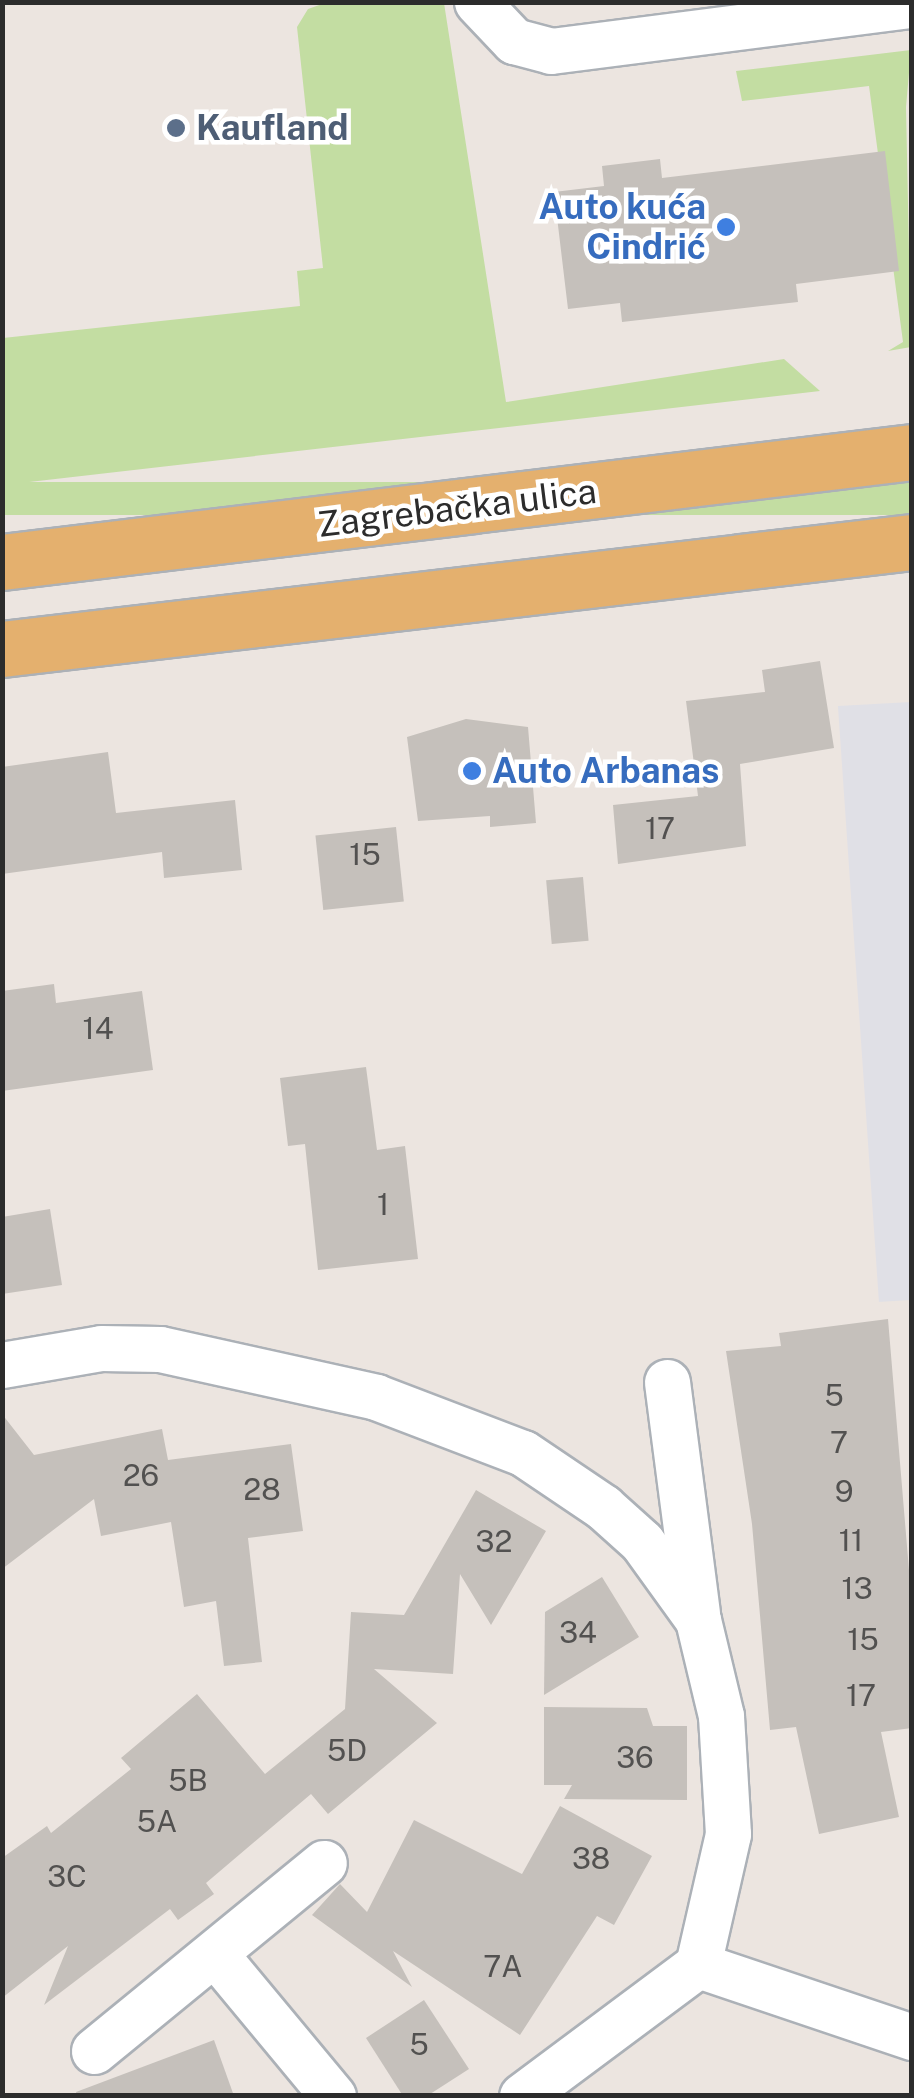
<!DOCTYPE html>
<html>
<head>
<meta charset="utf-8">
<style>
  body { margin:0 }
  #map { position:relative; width:914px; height:2098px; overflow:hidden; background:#ece5e0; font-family:"Public Sans",sans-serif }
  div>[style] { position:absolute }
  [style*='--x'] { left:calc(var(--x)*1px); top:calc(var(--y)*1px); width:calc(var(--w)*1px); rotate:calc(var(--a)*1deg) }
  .industrial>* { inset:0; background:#e0e0e6 }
  .green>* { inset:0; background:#c3dda2; transform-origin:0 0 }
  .building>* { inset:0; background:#c5c0bb; transform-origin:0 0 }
  .roads { filter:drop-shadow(2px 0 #acb1b7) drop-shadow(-2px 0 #acb1b7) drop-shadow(0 2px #acb1b7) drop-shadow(0 -2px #acb1b7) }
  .minor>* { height:45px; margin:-22.5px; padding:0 22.5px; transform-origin:22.5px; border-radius:22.5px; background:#fff }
  .major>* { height:55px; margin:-27.5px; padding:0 27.5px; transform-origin:27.5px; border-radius:27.5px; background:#e4b06e }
  .dots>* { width:28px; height:28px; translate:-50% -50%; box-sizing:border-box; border:5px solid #fff; border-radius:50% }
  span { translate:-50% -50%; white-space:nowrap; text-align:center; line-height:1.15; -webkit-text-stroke:9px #fff; paint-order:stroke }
  .number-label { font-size:30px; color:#525150 }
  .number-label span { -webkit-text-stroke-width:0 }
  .service-label { font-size:35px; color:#4e5e75; font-weight:700 }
  .left { translate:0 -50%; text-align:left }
  .shop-label { font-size:35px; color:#366cbe; font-weight:700 }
  .right { translate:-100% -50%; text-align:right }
  .street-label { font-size:35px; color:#2c2c2c }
  .frame { position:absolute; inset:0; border:5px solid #2c2c2c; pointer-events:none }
</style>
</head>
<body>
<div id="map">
  <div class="industrial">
    <i style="clip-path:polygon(911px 702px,911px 1300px,879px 1302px,838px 706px)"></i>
  </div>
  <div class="green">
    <i style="clip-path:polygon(325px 3px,444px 3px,506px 402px,784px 359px,820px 391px,3px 485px,3px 338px,300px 306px,297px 271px,323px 268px,297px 27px,308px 9px)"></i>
    <i style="clip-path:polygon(911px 50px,906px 107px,911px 347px,888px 351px,903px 342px,869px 86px,742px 101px,736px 71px)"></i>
    <i style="left:911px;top:482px;width:33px;height:915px;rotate:90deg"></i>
  </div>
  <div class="building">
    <i style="clip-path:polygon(885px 151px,899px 271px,796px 284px,798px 302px,622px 322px,620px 303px,568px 309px,554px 192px,604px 186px,602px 166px,660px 159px,662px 178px)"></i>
    <i style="clip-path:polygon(820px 661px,834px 748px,740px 764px,746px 846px,618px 864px,613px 805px,698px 796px,686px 701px,765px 692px,762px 670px)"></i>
    <i style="clip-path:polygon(466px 719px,528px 727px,536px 823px,490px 827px,490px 816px,418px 821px,407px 737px)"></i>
    <i style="clip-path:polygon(108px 752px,116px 813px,235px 800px,242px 870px,164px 878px,162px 852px,2px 874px,2px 767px)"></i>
    <i style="left:396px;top:827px;width:75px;height:81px;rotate:84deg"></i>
    <i style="left:583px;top:877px;width:64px;height:37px;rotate:85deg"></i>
    <i style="clip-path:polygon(54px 984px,56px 1003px,142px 991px,153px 1070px,2px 1091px,2px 991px)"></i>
    <i style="clip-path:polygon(366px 1067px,377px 1150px,405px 1146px,418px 1259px,318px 1270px,305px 1144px,288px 1146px,280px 1078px)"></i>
    <i style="clip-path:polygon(50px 1209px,62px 1285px,2px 1294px,2px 1217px)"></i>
    <i style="clip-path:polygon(888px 1319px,912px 1606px,912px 1728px,881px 1732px,899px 1817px,819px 1834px,796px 1727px,770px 1730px,752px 1524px,726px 1351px,781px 1346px,779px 1333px)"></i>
    <i style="clip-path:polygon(2px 1414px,34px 1455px,162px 1429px,168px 1460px,291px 1444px,303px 1531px,248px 1538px,262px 1662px,224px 1666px,216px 1601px,184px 1607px,171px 1522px,101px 1536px,94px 1499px,2px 1569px)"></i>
    <i style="clip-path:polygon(476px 1490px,546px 1531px,491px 1625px,460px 1574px,453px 1674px,374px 1669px,437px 1723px,328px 1814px,311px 1794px,206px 1883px,214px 1894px,178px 1920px,170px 1909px,44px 2005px,68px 1946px,2px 1998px,2px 1858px,47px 1826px,51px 1833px,131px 1769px,121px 1758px,197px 1694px,265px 1774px,345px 1709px,351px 1612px,404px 1615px)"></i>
    <i style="clip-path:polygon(602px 1577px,639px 1637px,544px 1695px,545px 1612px)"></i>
    <i style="clip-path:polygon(544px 1707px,647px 1708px,653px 1726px,687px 1726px,687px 1800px,564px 1799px,572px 1785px,544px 1785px)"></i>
    <i style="clip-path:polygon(560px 1806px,652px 1856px,614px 1925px,597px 1916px,520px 2035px,393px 1951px,412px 1987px,312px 1915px,340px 1884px,367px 1912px,414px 1820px,522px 1874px)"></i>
    <i style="clip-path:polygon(424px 2000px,469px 2069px,427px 2096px,403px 2096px,366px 2038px)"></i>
    <i style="clip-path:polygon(214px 2040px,234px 2096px,77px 2096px,76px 2092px)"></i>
  </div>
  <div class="roads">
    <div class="minor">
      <i style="--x:477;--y:2;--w:54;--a:46.5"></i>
      <i style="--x:514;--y:41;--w:38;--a:15"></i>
      <i style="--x:551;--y:51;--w:364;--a:-7.3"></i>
      <i style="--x:2;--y:1365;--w:100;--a:-9.7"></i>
      <i style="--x:101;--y:1348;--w:59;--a:1"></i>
      <i style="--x:160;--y:1349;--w:221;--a:12.5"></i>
      <i style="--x:376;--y:1397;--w:157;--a:20.9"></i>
      <i style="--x:523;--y:1453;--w:97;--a:34"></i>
      <i style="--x:603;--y:1507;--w:52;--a:41.9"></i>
      <i style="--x:642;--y:1542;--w:96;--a:54.3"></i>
      <i style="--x:698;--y:1620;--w:99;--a:76.5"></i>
      <i style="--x:721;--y:1716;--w:118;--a:86.6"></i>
      <i style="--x:728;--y:1834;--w:134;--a:102.9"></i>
      <i style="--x:667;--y:1382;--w:233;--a:82.6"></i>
      <i style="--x:215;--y:1954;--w:185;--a:50.3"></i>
      <i style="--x:698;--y:1965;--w:226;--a:18.6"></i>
      <i style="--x:94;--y:2051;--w:297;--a:-39.3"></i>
      <i style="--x:522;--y:2096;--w:219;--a:-36.7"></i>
    </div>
    <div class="major">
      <i style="--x:2;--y:562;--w:917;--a:-6.89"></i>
      <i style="--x:2;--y:649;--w:916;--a:-6.71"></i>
    </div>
  </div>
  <div class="dots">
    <i style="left:176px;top:128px;background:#5c6f8a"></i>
    <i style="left:726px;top:227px;background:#3f7fe0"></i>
    <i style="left:472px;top:771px;background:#3f7fe0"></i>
  </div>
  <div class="number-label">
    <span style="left:660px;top:828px">17</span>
    <span style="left:365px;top:854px">15</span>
    <span style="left:98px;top:1028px">14</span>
    <span style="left:383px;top:1204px">1</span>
    <span style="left:834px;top:1395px">5</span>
    <span style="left:839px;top:1442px">7</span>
    <span style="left:141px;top:1475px">26</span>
    <span style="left:262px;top:1489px">28</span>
    <span style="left:844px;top:1491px">9</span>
    <span style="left:851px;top:1540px">11</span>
    <span style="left:494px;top:1541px">32</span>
    <span style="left:857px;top:1588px">13</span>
    <span style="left:578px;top:1632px">34</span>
    <span style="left:863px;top:1639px">15</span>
    <span style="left:861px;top:1695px">17</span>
    <span style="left:347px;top:1750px">5D</span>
    <span style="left:635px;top:1757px">36</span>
    <span style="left:188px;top:1780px">5B</span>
    <span style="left:157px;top:1821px">5A</span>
    <span style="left:591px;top:1858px">38</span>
    <span style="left:67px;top:1876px">3C</span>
    <span style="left:503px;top:1966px">7A</span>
    <span style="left:419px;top:2044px">5</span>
  </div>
  <div class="service-label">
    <span class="left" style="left:196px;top:128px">Kaufland</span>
  </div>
  <div class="shop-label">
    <span class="right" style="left:706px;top:227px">Auto kuća<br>Cindrić</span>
    <span class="left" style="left:492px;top:771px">Auto Arbanas</span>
  </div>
  <div class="street-label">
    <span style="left:457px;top:508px;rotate:-7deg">Zagrebačka ulica</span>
  </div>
  <div class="frame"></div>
</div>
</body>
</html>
